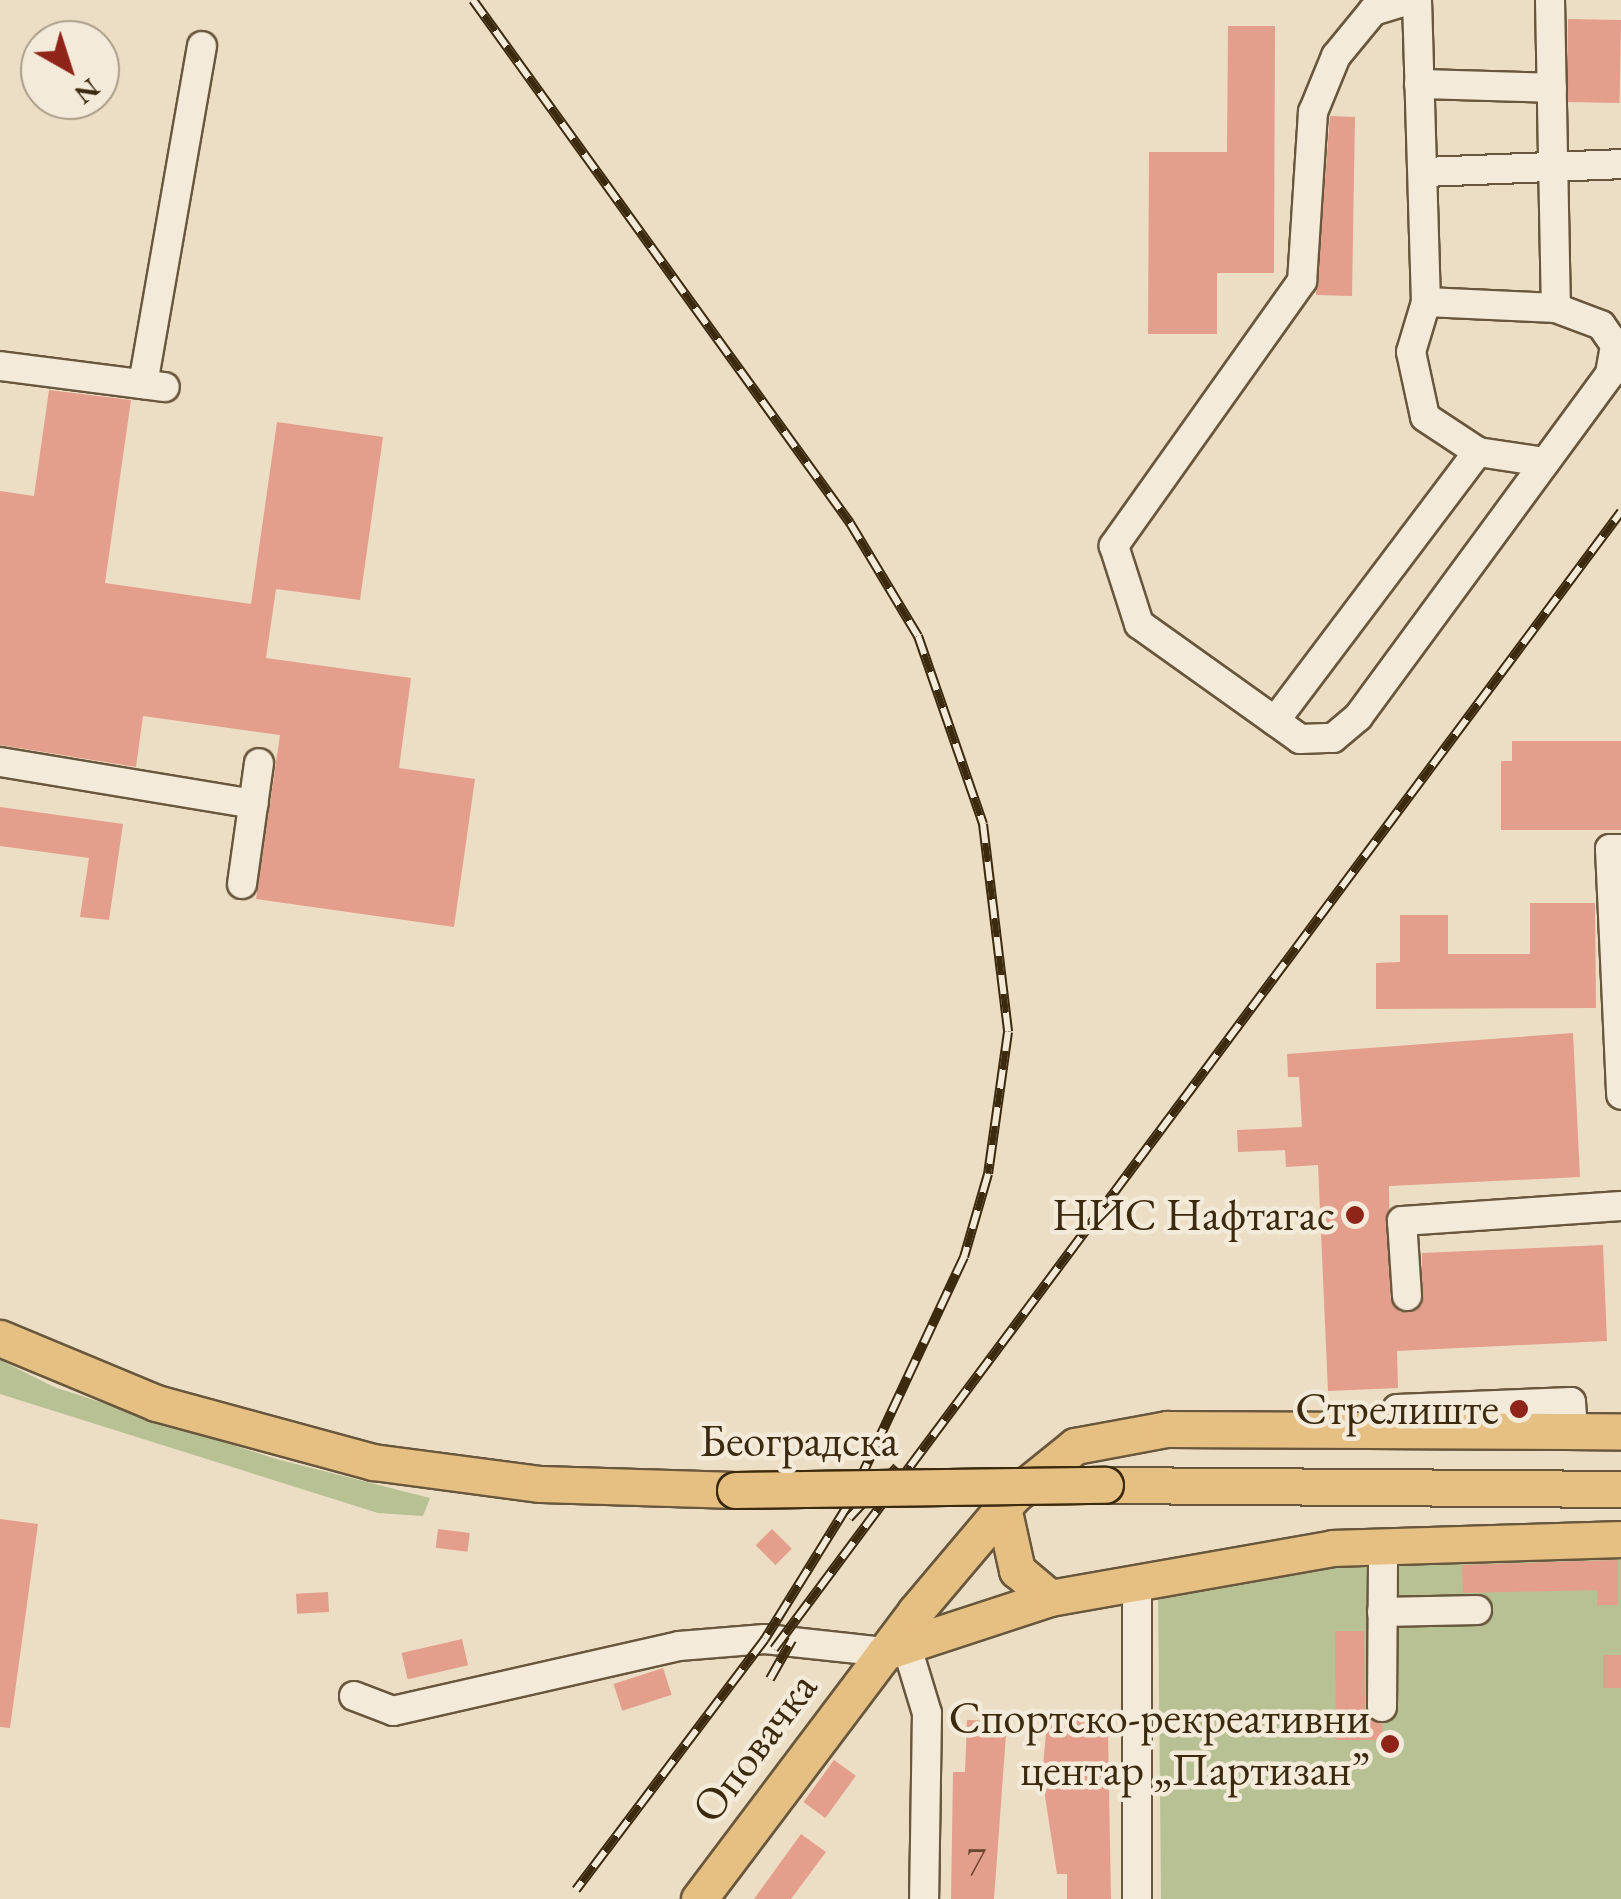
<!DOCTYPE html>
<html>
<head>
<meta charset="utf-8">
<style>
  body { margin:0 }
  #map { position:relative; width:1621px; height:1899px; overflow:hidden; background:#ecdec4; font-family:"EB Garamond",serif }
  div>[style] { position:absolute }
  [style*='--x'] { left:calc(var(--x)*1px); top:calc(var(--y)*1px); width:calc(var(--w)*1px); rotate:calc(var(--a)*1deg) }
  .green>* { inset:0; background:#b8c194 }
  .building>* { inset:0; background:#e49e8c; transform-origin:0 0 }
  .roads { filter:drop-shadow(2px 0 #68573c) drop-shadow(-2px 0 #68573c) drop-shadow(0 2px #68573c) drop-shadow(0 -2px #68573c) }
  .minor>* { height:28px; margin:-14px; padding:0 14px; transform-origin:14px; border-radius:14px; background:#f3ead9 }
  .major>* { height:35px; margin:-17.5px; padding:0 17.5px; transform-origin:17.5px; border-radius:17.5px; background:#e6bf82 }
  .rail>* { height:10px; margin-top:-5px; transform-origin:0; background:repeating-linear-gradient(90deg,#f3ead9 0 19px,#3c2a0f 0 38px); box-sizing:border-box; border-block:2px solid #3c2a0f }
  .bridges { filter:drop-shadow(2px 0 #3c2a0f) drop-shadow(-2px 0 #3c2a0f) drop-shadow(0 2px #3c2a0f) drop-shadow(0 -2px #3c2a0f) }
  .major-bridge>* { height:35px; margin:-17.5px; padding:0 17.5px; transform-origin:17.5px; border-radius:17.5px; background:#e6bf82 }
  .dots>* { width:28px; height:28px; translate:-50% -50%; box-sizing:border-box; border:5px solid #f3ead9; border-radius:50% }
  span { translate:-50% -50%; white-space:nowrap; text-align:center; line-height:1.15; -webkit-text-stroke:9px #f3ead9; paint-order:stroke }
  .number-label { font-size:40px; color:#66472e }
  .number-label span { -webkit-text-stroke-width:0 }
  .poi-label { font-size:45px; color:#3c2a0f }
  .right { translate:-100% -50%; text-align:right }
  .street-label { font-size:45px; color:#3c2a0f }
  .north { position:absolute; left:20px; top:20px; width:100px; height:100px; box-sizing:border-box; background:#f3ead9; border:2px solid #aa9d88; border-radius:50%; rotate:141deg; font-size:28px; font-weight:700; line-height:40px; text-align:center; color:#3c2a0f }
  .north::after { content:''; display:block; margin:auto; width:35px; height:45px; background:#8f2418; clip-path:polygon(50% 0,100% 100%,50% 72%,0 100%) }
</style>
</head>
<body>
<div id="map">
  <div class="green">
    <i style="clip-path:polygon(0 1360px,54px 1387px,276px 1459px,430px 1498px,423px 1516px,378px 1513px,0 1394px)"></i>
    <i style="clip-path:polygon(1621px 1548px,1621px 1899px,1161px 1899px,1158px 1588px,1338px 1564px)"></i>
  </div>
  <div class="building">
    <i style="left:1568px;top:19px;width:53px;height:83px;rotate:1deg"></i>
    <i style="clip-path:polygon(1228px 26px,1275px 26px,1274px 273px,1217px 273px,1217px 334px,1148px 334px,1149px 152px,1227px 152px)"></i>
    <i style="clip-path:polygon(1330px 116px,1355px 117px,1352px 296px,1316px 295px)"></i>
    <i style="clip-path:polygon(49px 390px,131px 400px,105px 583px,251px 604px,277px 422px,383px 437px,360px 600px,276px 589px,266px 658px,411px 678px,399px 768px,475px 779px,454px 927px,256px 899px,280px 735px,143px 716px,136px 767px,0 745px,0 491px,34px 496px)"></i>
    <i style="clip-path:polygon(1512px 741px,1621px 741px,1621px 830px,1501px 830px,1501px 761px,1512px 761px)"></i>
    <i style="clip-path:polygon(0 807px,123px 824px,109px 920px,80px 917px,89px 858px,0 846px)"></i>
    <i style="clip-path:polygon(1530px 903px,1595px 903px,1596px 1008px,1376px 1009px,1376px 963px,1400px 962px,1400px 915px,1448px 915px,1448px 954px,1530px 954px)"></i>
    <i style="clip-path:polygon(1573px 1033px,1580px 1177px,1389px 1186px,1390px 1297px,1400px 1312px,1422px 1305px,1422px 1253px,1603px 1245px,1607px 1341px,1397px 1351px,1398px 1388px,1328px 1391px,1318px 1165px,1286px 1167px,1285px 1150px,1238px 1152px,1237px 1130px,1302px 1127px,1299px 1077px,1288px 1077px,1287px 1054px)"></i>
    <i style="clip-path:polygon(0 1519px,38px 1524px,10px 1728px,0 1727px)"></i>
    <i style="left:438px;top:1529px;width:32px;height:19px;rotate:7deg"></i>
    <i style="left:772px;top:1529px;width:28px;height:23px;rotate:45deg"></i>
    <i style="clip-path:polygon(1618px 1560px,1618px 1605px,1597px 1605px,1597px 1590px,1463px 1593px,1462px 1565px)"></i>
    <i style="left:328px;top:1592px;width:20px;height:32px;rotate:87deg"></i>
    <i style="clip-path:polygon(1335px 1631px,1364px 1631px,1365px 1714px,1382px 1724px,1382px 1740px,1336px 1740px)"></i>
    <i style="left:462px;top:1639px;width:27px;height:62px;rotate:77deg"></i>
    <i style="left:1603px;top:1655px;width:18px;height:33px"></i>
    <i style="left:663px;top:1668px;width:28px;height:52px;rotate:72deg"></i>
    <i style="clip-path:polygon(1048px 1711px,1086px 1712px,1085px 1732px,1108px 1732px,1111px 1899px,1067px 1899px,1067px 1874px,1057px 1874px,1042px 1777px)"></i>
    <i style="clip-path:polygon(967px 1720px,1007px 1721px,994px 1899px,951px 1899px,953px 1772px,965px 1772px)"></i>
    <i style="left:834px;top:1760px;width:27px;height:52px;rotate:36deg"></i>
    <i style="clip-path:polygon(801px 1834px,826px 1852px,791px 1899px,754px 1899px)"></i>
  </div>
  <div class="roads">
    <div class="minor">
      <i style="--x:1409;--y:0;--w:38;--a:163"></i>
      <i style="--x:1373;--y:11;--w:58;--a:129.4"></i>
      <i style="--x:1336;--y:56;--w:61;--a:112.3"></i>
      <i style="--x:1313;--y:112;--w:169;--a:93.7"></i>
      <i style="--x:1302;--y:281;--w:325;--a:125.4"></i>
      <i style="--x:1114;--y:546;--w:82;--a:72.2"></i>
      <i style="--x:1139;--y:624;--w:198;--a:35.5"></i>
      <i style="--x:1300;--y:739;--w:33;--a:-2"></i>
      <i style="--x:1333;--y:738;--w:33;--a:-40"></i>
      <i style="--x:1358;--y:717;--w:426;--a:-53.7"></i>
      <i style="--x:1610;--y:374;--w:29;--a:-80"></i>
      <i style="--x:1615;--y:345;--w:24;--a:-125"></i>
      <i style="--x:1601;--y:325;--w:48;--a:-159.3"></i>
      <i style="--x:1556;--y:308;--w:130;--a:-177.4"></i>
      <i style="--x:1417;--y:0;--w:302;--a:88.3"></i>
      <i style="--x:1426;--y:302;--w:52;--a:106.7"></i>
      <i style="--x:1411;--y:352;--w:66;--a:77.8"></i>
      <i style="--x:1425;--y:417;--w:64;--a:33.4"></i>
      <i style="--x:1478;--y:452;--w:68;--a:8.5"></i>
      <i style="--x:1550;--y:0;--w:308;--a:88.9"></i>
      <i style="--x:1419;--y:84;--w:133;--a:1.7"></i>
      <i style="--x:1425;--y:172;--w:196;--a:-2.3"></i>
      <i style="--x:0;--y:366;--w:166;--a:7.3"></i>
      <i style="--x:143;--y:384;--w:343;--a:-80.1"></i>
      <i style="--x:1275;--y:721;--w:337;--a:-53"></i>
      <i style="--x:0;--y:762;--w:257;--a:9.4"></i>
      <i style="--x:1621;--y:849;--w:11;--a:180"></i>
      <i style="--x:1610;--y:849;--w:246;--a:87.4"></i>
      <i style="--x:242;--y:884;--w:122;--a:-82"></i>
      <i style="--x:1407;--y:1296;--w:75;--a:-93.8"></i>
      <i style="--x:1402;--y:1221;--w:220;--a:-3.9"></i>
      <i style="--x:1397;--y:1409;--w:174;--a:-2.3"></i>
      <i style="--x:1571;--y:1402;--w:28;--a:86"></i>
      <i style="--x:1382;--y:1612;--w:95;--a:-1.2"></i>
      <i style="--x:906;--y:1644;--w:72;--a:73.1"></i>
      <i style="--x:927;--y:1713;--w:186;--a:90.9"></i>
      <i style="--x:354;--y:1696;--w:42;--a:21"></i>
      <i style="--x:393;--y:1711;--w:293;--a:-12.8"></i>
      <i style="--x:679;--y:1646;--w:86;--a:-4.7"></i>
      <i style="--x:765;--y:1639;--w:121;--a:6.2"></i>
      <i style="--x:1382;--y:1707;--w:161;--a:-89.6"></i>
      <i style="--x:1137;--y:1899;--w:314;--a:-90"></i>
    </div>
    <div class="major">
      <i style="--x:0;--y:1338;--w:169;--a:22.6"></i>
      <i style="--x:156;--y:1403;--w:225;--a:15.2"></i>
      <i style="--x:373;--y:1462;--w:169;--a:7.5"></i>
      <i style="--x:541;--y:1484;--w:194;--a:1.8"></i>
      <i style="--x:1105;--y:1485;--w:516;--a:0.44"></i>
      <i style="--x:1003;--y:1507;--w:65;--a:77.5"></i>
      <i style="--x:1017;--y:1570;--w:43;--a:40.3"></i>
      <i style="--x:885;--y:1652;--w:174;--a:-18.1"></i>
      <i style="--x:1050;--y:1598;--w:287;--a:-10"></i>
      <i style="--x:1333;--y:1548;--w:288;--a:-1.8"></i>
      <i style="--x:699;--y:1899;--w:359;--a:-53"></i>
      <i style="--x:915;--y:1612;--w:152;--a:-49.8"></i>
      <i style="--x:1013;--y:1496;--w:80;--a:-38.9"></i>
      <i style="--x:1075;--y:1446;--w:94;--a:-10.5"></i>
      <i style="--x:1167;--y:1429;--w:454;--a:0.3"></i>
    </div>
  </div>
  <div class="rail">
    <i style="--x:473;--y:0;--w:645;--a:54.21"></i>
    <i style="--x:850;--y:523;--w:132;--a:59"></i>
    <i style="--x:918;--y:636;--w:199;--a:70.9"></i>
    <i style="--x:983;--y:824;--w:209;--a:83.1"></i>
    <i style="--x:1008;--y:1032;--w:143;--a:98"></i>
    <i style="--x:988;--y:1174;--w:86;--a:106.1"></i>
    <i style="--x:964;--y:1257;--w:274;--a:115.1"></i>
    <i style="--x:848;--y:1505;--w:158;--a:121.8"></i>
    <i style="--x:765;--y:1639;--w:314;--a:127"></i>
    <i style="--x:849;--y:1518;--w:70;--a:-46.7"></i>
    <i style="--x:774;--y:1649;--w:1418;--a:-53.32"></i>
    <i style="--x:770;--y:1679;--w:45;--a:-60.6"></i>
  </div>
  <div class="bridges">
    <div class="major-bridge">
      <i style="--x:735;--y:1490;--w:370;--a:-0.8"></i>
    </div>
  </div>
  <div class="dots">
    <i style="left:1355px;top:1215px;background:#8f2418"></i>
    <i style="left:1519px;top:1409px;background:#8f2418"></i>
    <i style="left:1390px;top:1744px;background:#8f2418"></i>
  </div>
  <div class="number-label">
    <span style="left:976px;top:1861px">7</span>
  </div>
  <div class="poi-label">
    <span class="right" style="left:1335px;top:1215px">НИС Нафтагас</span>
    <span class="right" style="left:1499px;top:1409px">Стрелиште</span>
    <span class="right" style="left:1370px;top:1744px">Спортско-рекреативни<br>центар „Партизан”</span>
  </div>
  <div class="street-label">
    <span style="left:799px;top:1441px">Београдска</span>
    <span style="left:754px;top:1747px;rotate:-53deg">Оповачка</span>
  </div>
  <div class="north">N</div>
</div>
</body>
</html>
